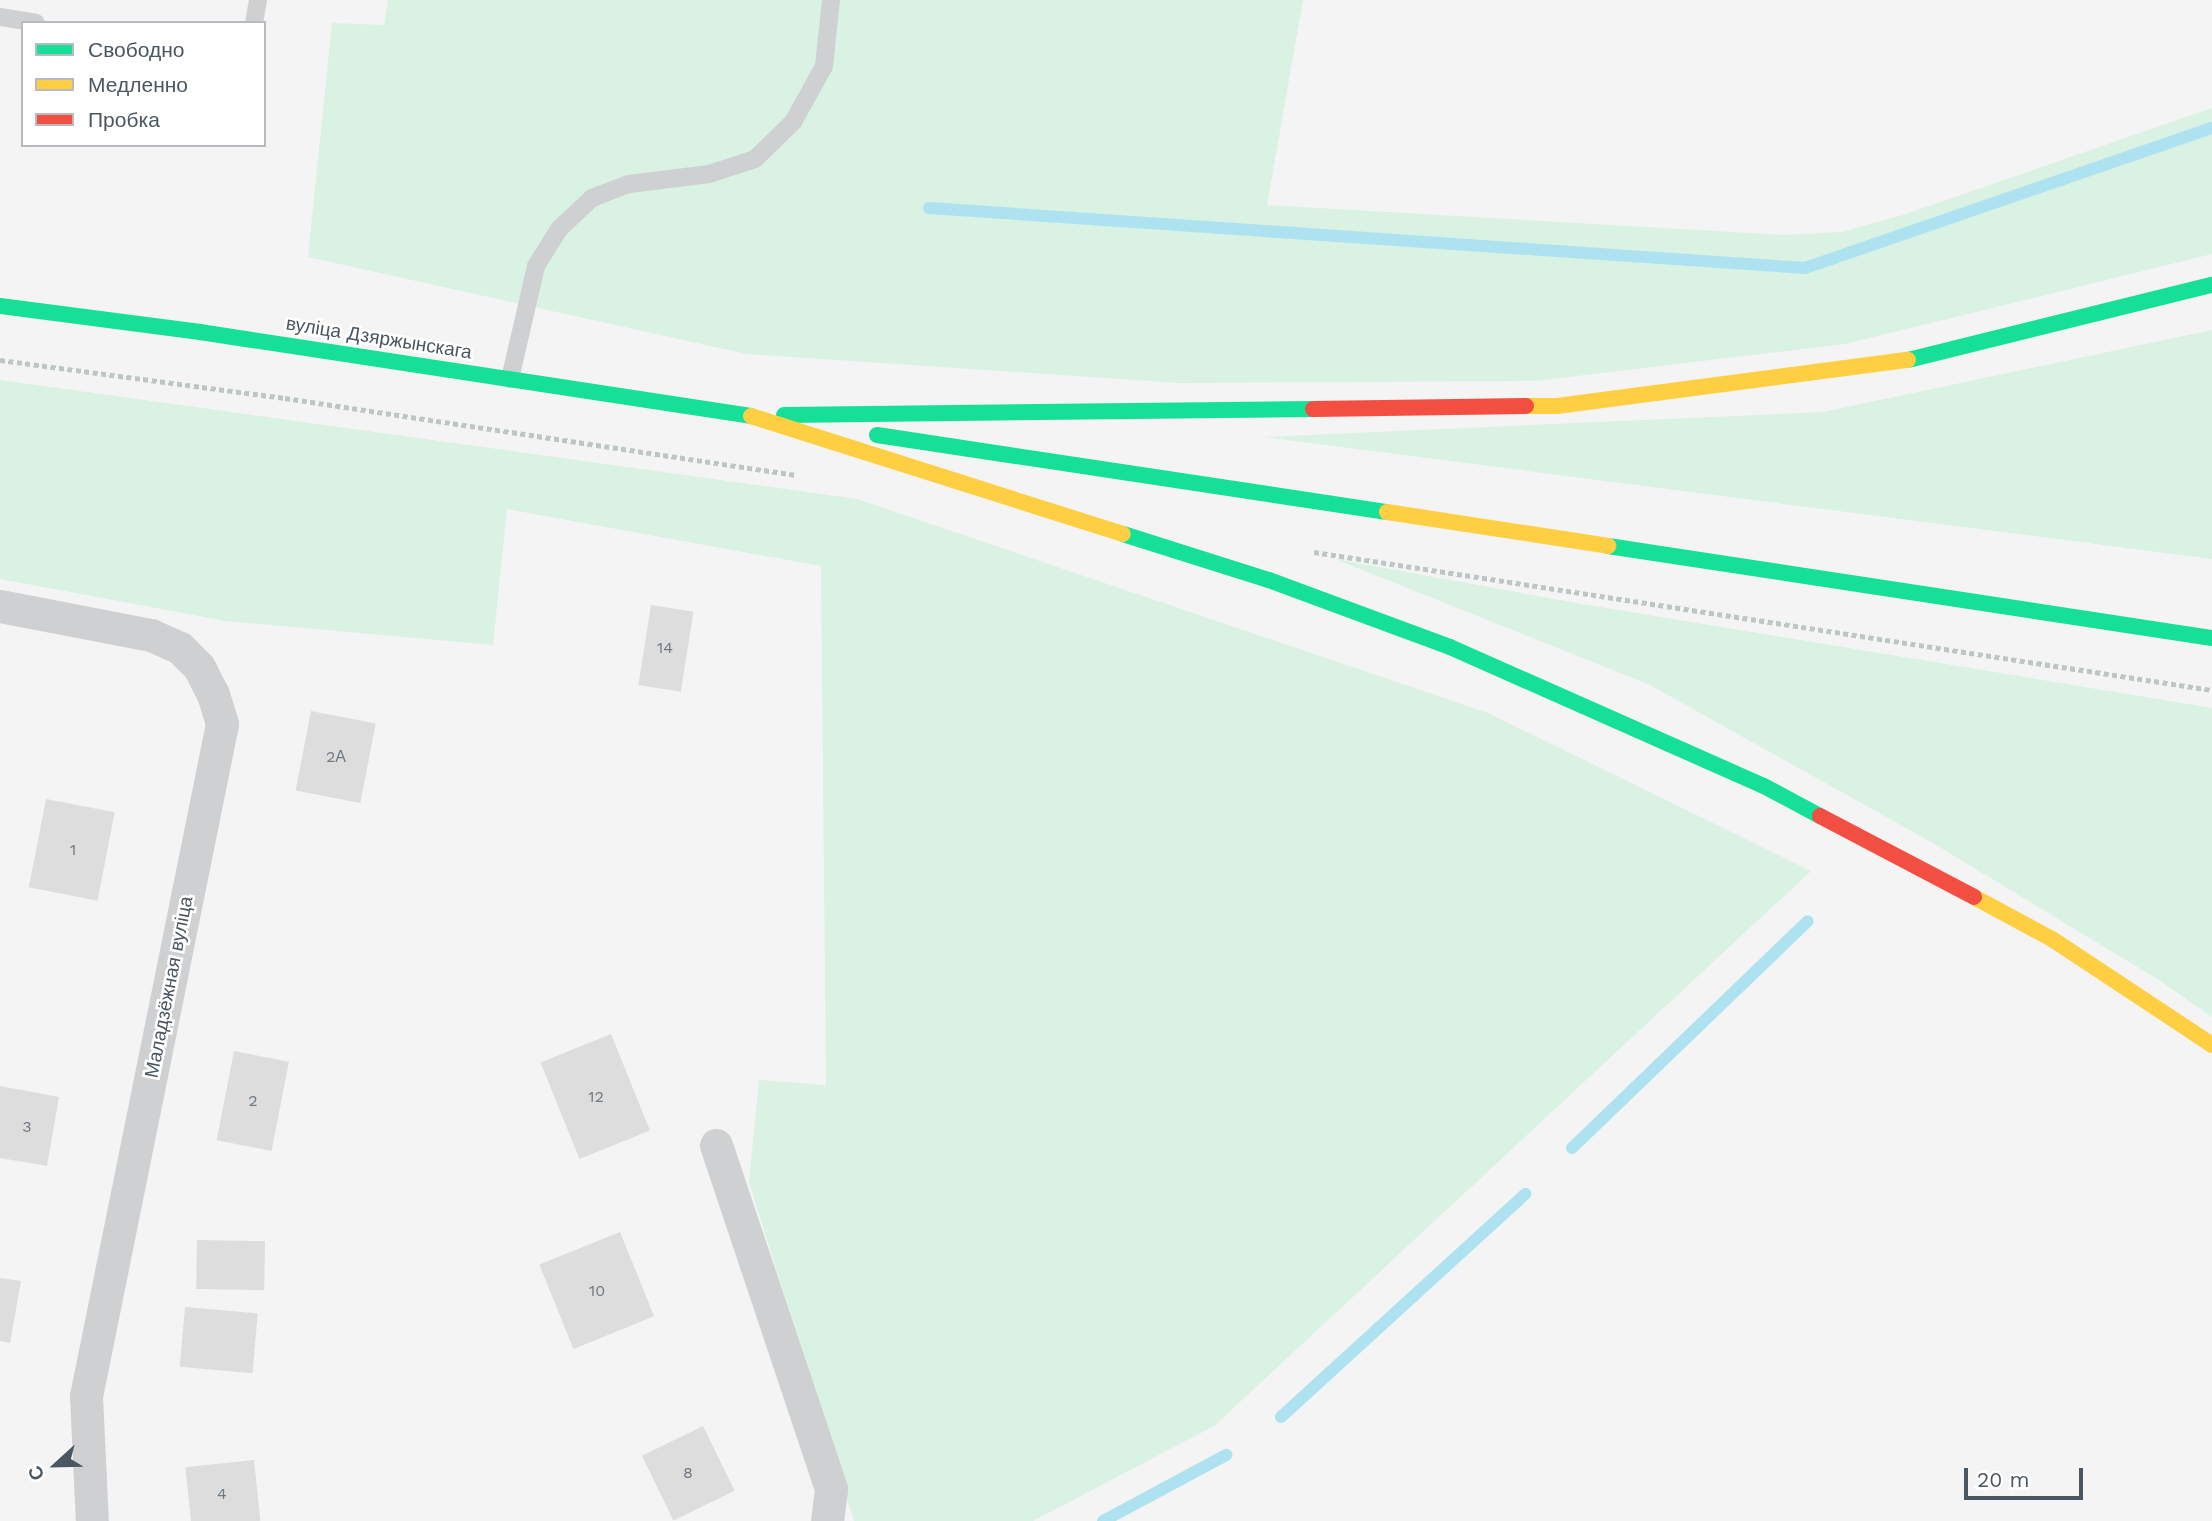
<!DOCTYPE html>
<html>
<head>
<meta charset="utf-8">
<style>
  body { margin:0 }
  #map { position:relative; width:2212px; height:1521px; overflow:hidden; background:#f4f4f4; font-family:"Work Sans",sans-serif }
  div>[style] { position:absolute }
  [style*='--x'] { left:calc(var(--x)*1px); top:calc(var(--y)*1px); width:calc(var(--w)*1px); rotate:calc(var(--a)*1deg) }
  .green>* { inset:0; background:#d9f2e3 }
  .stream>* { height:12px; margin:-6px; padding:0 6px; transform-origin:6px; border-radius:6px; background:#aee2f0 }
  .building>* { inset:0; background:#ddddde; transform-origin:0 0 }
  .path>* { height:4.5px; margin-top:-2.25px; transform-origin:0; background:repeating-linear-gradient(90deg,#bcc7c4 0 5px,transparent 0 8.5px) }
  .lane>* { height:18px; margin:-9px; padding:0 9px; transform-origin:9px; border-radius:9px; background:#ced0d2 }
  .street>* { height:33px; margin:-16.5px; padding:0 16.5px; transform-origin:16.5px; border-radius:16.5px; background:#ced0d2 }
  .fast>* { height:16px; margin:-8px; padding:0 8px; transform-origin:8px; border-radius:8px; background:#16e098 }
  .slow>* { height:16px; margin:-8px; padding:0 8px; transform-origin:8px; border-radius:8px; background:#ffcf43 }
  .jam>* { height:16px; margin:-8px; padding:0 8px; transform-origin:8px; border-radius:8px; background:#f24e42 }
  span { translate:-50% -50%; white-space:nowrap; text-align:center; line-height:1.15; -webkit-text-stroke:5px #fff; paint-order:stroke }
  .number-label { font-size:16px; color:#707881 }
  .number-label span { -webkit-text-stroke-width:0 }
  .street-label { font-size:19px; color:#4a5661 }
  .legend { position:absolute; left:21px; top:21px; width:245px; height:126px; box-sizing:border-box; background:#fff; border:2px solid #b7bbc0; margin:0; padding:9px 12px; list-style:none; font-size:21px; color:#4a5661 }
  .legend li { display:flex; align-items:center; gap:14px; height:35px }
  .legend b { width:35px; border:2px solid #b7bbc0 }
  .north { position:absolute; left:21px; top:1430px; width:70px; height:70px; -webkit-text-stroke:5px #fff; paint-order:stroke; rotate:248deg; font-size:19px; font-weight:700; line-height:28px; text-align:center; color:#4a5661 }
  .north::after { content:''; display:block; margin:auto; width:24px; height:32px; background:#4a5661; clip-path:polygon(50% 0,100% 100%,50% 72%,0 100%) }
  .scale { position:absolute; left:1964px; top:1468px; width:119px; height:32px; box-sizing:border-box; border:4px solid #4a5661; border-top:0; padding-left:9px; font-size:21px; line-height:24px; white-space:nowrap; color:#4a5661; -webkit-text-stroke:5px #fff; paint-order:stroke }
</style>
</head>
<body>
<div id="map">
  <div class="green">
    <i style="clip-path:polygon(388px 0,1303px 0,1267px 205px,1783px 235px,1842px 232px,1903px 215px,2212px 108px,2212px 254px,1845px 344px,1535px 381px,1178px 383px,747px 354px,308px 257px,332px 23px,384px 25px)"></i>
    <i style="clip-path:polygon(2212px 330px,2212px 559px,1264px 437px,1823px 412px)"></i>
    <i style="clip-path:polygon(0 380px,857px 499px,1488px 713px,1811px 871px,1214px 1426px,1033px 1521px,854px 1521px,749px 1182px,759px 1080px,826px 1085px,821px 566px,507px 509px,493px 645px,226px 621px,0 579px)"></i>
    <i style="clip-path:polygon(1335px 559px,1576px 603px,2212px 708px,2212px 1017px,2159px 980px,1931px 842px,1650px 685px)"></i>
  </div>
  <div class="stream">
    <i style="--x:929;--y:208;--w:878;--a:3.92"></i>
    <i style="--x:1805;--y:268;--w:430;--a:-19"></i>
    <i style="--x:1572;--y:1148;--w:327;--a:-43.9"></i>
    <i style="--x:1281;--y:1417;--w:331;--a:-42.4"></i>
    <i style="--x:1103;--y:1521;--w:140;--a:-28.2"></i>
  </div>
  <div class="building">
    <i style="left:651px;top:605px;width:43px;height:81px;rotate:9deg"></i>
    <i style="left:311px;top:711px;width:66px;height:81px;rotate:11deg"></i>
    <i style="left:46px;top:799px;width:70px;height:90px;rotate:11deg"></i>
    <i style="left:611px;top:1034px;width:104px;height:76px;rotate:68deg"></i>
    <i style="left:234px;top:1051px;width:56px;height:91px;rotate:11deg"></i>
    <i style="clip-path:polygon(0 1086px,59px 1097px,47px 1166px,0 1158px)"></i>
    <i style="left:620px;top:1232px;width:91px;height:87px;rotate:68deg"></i>
    <i style="left:197px;top:1240px;width:68px;height:49px;rotate:1deg"></i>
    <i style="clip-path:polygon(0 1278px,21px 1281px,10px 1343px,0 1341px)"></i>
    <i style="left:185px;top:1307px;width:73px;height:60px;rotate:5deg"></i>
    <i style="left:703px;top:1426px;width:72px;height:68px;rotate:64deg"></i>
    <i style="left:254px;top:1460px;width:61px;height:69px;rotate:84deg"></i>
  </div>
  <div class="path">
    <i style="--x:0;--y:360;--w:288;--a:7.6"></i>
    <i style="--x:285;--y:398;--w:517;--a:8.57"></i>
    <i style="--x:1314;--y:552;--w:909;--a:8.74"></i>
  </div>
  <div class="lane">
    <i style="--x:0;--y:17;--w:36;--a:9"></i>
    <i style="--x:254;--y:23;--w:23;--a:-80"></i>
    <i style="--x:510;--y:379;--w:116;--a:-77"></i>
    <i style="--x:536;--y:266;--w:44;--a:-58.1"></i>
    <i style="--x:559;--y:229;--w:45;--a:-43.2"></i>
    <i style="--x:592;--y:198;--w:40;--a:-21"></i>
    <i style="--x:629;--y:184;--w:81;--a:-7.1"></i>
    <i style="--x:709;--y:174;--w:48;--a:-18.1"></i>
    <i style="--x:755;--y:159;--w:53;--a:-44.2"></i>
    <i style="--x:793;--y:122;--w:64;--a:-61"></i>
    <i style="--x:824;--y:66;--w:66;--a:-83.9"></i>
  </div>
  <div class="street">
    <i style="--x:0;--y:606;--w:154;--a:10.9"></i>
    <i style="--x:151;--y:635;--w:32;--a:24"></i>
    <i style="--x:180;--y:648;--w:27;--a:45"></i>
    <i style="--x:199;--y:667;--w:30;--a:63"></i>
    <i style="--x:213;--y:694;--w:31;--a:73"></i>
    <i style="--x:222;--y:724;--w:686;--a:101.44"></i>
    <i style="--x:86;--y:1396;--w:125;--a:87.3"></i>
    <i style="--x:716;--y:1145;--w:363;--a:71.5"></i>
    <i style="--x:831;--y:1489;--w:32;--a:97"></i>
  </div>
  <div class="fast">
    <i style="--x:0;--y:306;--w:202;--a:7.4"></i>
    <i style="--x:200;--y:332;--w:557;--a:8.67"></i>
    <i style="--x:1908;--y:360;--w:313;--a:-13.9"></i>
    <i style="--x:784;--y:415;--w:529;--a:-0.65"></i>
    <i style="--x:877;--y:435;--w:516;--a:8.59"></i>
    <i style="--x:1123;--y:534;--w:153;--a:17.5"></i>
    <i style="--x:1269;--y:580;--w:193;--a:20.3"></i>
    <i style="--x:1450;--y:647;--w:343;--a:23.9"></i>
    <i style="--x:1764;--y:786;--w:64;--a:28.2"></i>
    <i style="--x:1608;--y:546;--w:611;--a:8.66"></i>
  </div>
  <div class="slow">
    <i style="--x:1526;--y:406;--w:31;--a:0"></i>
    <i style="--x:1557;--y:406;--w:354;--a:-7.5"></i>
    <i style="--x:751;--y:416;--w:390;--a:17.6"></i>
    <i style="--x:1387;--y:512;--w:224;--a:8.7"></i>
    <i style="--x:1974;--y:897;--w:89;--a:28.3"></i>
    <i style="--x:2052;--y:939;--w:192;--a:33.5"></i>
  </div>
  <div class="jam">
    <i style="--x:1313;--y:409;--w:213;--a:-0.8"></i>
    <i style="--x:1820;--y:816;--w:174;--a:27.7"></i>
  </div>
  <div class="number-label">
    <span style="left:665px;top:648px">14</span>
    <span style="left:336px;top:757px">2А</span>
    <span style="left:73px;top:850px">1</span>
    <span style="left:596px;top:1097px">12</span>
    <span style="left:253px;top:1101px">2</span>
    <span style="left:27px;top:1127px">3</span>
    <span style="left:597px;top:1291px">10</span>
    <span style="left:688px;top:1473px">8</span>
    <span style="left:222px;top:1494px">4</span>
  </div>
  <div class="street-label">
    <span style="left:379px;top:338px;rotate:9deg">вуліца Дзяржынскага</span>
    <span style="left:169px;top:987px;rotate:-79deg">Маладзёжная вуліца</span>
  </div>
  <ul class="legend">
  <li><b style="height:9px;background:#16e098"></b>Свободно</li>
  <li><b style="height:9px;background:#ffcf43"></b>Медленно</li>
  <li><b style="height:9px;background:#f24e42"></b>Пробка</li>
  </ul>
  <div class="north">С</div>
  <div class="scale">20 m</div>
</div>
</body>
</html>
